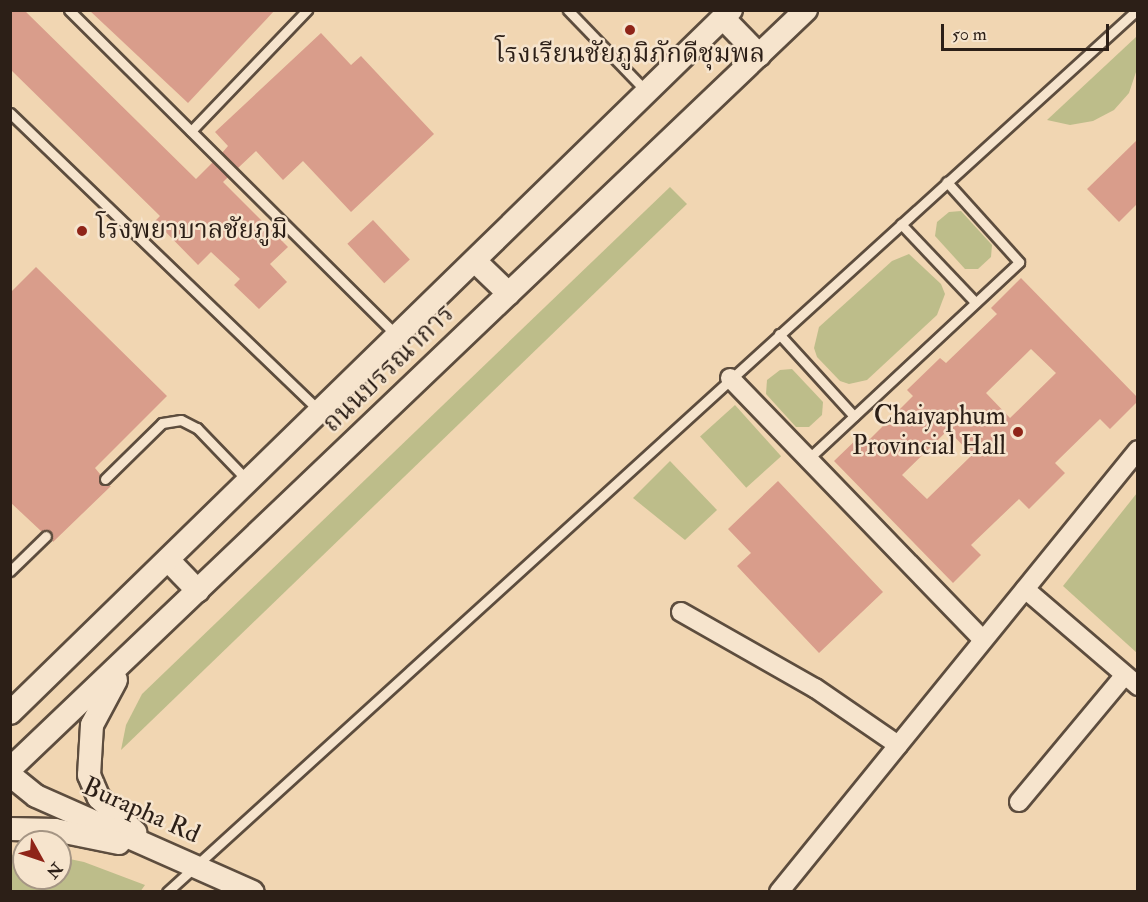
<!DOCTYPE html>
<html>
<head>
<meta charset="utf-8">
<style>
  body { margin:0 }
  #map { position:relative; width:1148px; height:902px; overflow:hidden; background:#f1d6b2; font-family:"IM FELL Double Pica","Noto Serif Thai",serif }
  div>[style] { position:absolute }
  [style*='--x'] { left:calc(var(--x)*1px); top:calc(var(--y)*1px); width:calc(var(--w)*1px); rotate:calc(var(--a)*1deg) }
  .green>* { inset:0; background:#bdbd8a; transform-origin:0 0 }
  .building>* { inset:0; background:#d99d8b; transform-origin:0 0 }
  .roads { filter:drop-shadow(2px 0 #5d4d3e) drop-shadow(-2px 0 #5d4d3e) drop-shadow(0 2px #5d4d3e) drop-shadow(0 -2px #5d4d3e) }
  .service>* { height:9px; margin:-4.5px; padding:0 4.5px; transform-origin:4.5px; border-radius:4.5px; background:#f6e4cd }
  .minor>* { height:18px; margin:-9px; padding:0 9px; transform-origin:9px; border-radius:9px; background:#f6e4cd }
  .tertiary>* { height:22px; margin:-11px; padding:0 11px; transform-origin:11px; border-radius:11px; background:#f6e4cd }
  .dots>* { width:16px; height:16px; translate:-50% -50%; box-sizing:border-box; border:3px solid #f6e4cd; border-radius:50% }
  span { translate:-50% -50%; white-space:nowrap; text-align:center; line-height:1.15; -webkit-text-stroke:5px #f6e4cd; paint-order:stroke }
  .poi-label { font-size:26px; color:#2c1f17 }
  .left { translate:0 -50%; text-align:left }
  .right { translate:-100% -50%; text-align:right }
  .street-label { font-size:26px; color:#2c1f17 }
  .frame { position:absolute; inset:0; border:12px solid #2c1f17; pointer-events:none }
  .north { position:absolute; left:12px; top:830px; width:60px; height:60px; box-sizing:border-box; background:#f6e4cd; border:2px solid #a59584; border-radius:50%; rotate:130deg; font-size:16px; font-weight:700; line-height:24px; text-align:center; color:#2c1f17 }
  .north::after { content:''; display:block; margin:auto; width:21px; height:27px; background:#8f2418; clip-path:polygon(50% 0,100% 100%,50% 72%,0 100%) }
  .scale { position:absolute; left:941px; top:24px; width:168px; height:27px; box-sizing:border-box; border:3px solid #2c1f17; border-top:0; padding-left:8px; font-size:18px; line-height:21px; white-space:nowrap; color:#2c1f17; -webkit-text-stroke:4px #f6e4cd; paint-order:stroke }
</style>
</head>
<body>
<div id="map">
  <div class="green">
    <i style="clip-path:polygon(1136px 37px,1137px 69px,1129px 93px,1114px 110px,1093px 121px,1070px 125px,1047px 120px)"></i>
    <i style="clip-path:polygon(670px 187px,687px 204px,121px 750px,126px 725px,142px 694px)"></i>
    <i style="clip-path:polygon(961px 211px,992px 245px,991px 257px,978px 269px,965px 269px,935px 236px,937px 222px,949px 212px)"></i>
    <i style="clip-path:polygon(909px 254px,941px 284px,945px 294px,937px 315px,867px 380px,849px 384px,840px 381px,817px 357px,814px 348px,819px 327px,892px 261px)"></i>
    <i style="clip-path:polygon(792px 369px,823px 402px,822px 415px,809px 427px,796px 427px,766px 394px,767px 380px,780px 370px)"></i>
    <i style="left:735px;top:405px;width:69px;height:47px;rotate:48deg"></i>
    <i style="clip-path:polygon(670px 461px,717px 510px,685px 540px,633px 498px)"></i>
    <i style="clip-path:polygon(1137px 493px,1137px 653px,1063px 586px)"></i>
    <i style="clip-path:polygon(24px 854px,24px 878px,60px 878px,60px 857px,84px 862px,145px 885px,140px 892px,11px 891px,11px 855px)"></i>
  </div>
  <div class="building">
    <i style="clip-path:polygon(10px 10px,24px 10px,196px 179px,213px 162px,228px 177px,223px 182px,288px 247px,270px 264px,287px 282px,259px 309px,234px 285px,240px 279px,211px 252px,198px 265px,155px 221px,160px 216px,10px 69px)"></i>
    <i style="clip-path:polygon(89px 10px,275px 10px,188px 103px)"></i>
    <i style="clip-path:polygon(321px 33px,351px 65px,361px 56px,434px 134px,351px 212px,303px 161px,283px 180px,256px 151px,238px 168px,222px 153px,228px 146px,215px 132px)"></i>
    <i style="clip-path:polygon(1137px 140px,1137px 204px,1119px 222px,1087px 189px)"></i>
    <i style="left:373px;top:220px;width:54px;height:35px;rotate:47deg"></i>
    <i style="clip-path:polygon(36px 267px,167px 396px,95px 468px,100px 474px,100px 483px,111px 486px,53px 542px,50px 531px,41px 531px,10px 502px,10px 293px)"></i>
    <i style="clip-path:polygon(evenodd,1021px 278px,1137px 397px,1137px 402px,1110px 429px,1100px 419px,1055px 463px,1065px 473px,1029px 509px,1019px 499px,971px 545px,981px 555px,953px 583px,834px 461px,862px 434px,869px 440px,913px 396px,907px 390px,940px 358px,946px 363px,997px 314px,991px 308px,1021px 278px,1031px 349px,1056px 373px,1010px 418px,986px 393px,1031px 349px,1021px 278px,948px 430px,972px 455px,927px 499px,902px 475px,948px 430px)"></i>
    <i style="clip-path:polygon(778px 481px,883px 592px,819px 653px,737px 566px,751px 553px,728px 529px)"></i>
  </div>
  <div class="roads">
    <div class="service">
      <i style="--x:69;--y:10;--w:462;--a:44.8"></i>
      <i style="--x:568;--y:10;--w:114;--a:46.1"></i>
      <i style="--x:10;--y:113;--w:430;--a:43.9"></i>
      <i style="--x:191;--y:131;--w:168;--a:-46.2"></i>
      <i style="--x:901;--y:224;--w:108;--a:46.5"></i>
      <i style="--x:779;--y:334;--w:111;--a:47.6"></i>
      <i style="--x:807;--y:460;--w:290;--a:-43"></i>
      <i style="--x:1019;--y:262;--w:108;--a:-132"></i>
      <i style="--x:105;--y:479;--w:80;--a:-44.5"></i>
      <i style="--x:162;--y:423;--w:19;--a:-9"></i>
      <i style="--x:181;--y:420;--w:18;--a:27"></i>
      <i style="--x:197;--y:428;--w:72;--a:46.1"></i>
      <i style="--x:10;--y:571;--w:50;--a:-44.2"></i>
      <i style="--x:167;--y:892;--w:1311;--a:-42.28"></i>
    </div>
    <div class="minor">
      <i style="--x:730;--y:378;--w:364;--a:46"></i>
      <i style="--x:1025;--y:589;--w:149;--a:40.6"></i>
      <i style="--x:681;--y:612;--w:154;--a:29.6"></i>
      <i style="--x:815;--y:688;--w:101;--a:34.5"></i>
      <i style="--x:1019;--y:802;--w:165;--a:-50.2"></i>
      <i style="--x:779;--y:892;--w:569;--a:-50.92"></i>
    </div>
    <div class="tertiary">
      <i style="--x:723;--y:18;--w:52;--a:45.8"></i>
      <i style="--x:475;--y:261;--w:47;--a:44.1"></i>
      <i style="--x:168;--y:560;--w:43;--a:45.9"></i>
      <i style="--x:116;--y:680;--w:51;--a:118.1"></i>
      <i style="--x:92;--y:725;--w:50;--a:93.4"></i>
      <i style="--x:89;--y:775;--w:25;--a:67"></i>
      <i style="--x:99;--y:798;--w:50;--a:43.4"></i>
      <i style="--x:10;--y:713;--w:1007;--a:-44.28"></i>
      <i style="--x:10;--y:769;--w:1100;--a:-43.64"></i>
      <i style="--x:10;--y:775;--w:33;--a:39"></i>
      <i style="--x:36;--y:796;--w:237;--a:23.9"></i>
      <i style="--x:10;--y:829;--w:45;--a:1.3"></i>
      <i style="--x:55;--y:830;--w:65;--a:11.5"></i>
    </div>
  </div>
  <div class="dots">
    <i style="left:630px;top:30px;background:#8f2418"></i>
    <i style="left:82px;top:231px;background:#8f2418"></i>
    <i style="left:1018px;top:432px;background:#8f2418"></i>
  </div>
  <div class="poi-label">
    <span style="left:630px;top:55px">โรงเรียนชัยภูมิภักดีชุมพล</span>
    <span class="left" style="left:96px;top:231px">โรงพยาบาลชัยภูมิ</span>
    <span class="right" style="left:1006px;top:432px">Chaiyaphum<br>Provincial Hall</span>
  </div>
  <div class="street-label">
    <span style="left:389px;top:369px;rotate:-44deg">ถนนบรรณาการ</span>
    <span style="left:141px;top:811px;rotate:24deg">Burapha Rd</span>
  </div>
  <div class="frame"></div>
  <div class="north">N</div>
  <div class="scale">50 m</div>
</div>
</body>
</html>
